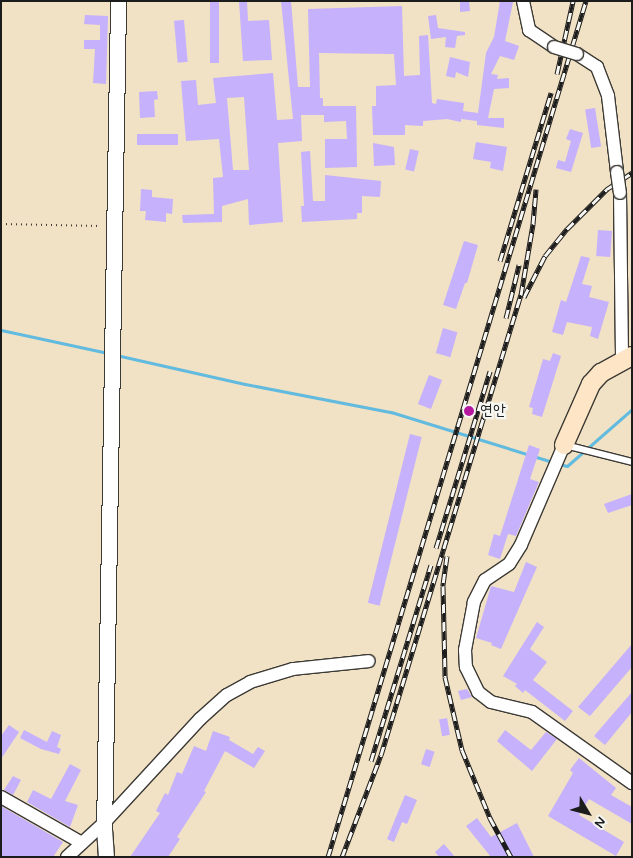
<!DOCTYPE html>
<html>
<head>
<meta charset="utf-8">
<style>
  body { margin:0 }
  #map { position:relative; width:633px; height:858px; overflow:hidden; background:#f1e1c5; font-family:Mynerve,"Poor Story",sans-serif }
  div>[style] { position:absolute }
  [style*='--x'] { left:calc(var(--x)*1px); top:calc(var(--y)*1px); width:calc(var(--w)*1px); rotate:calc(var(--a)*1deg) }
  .stream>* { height:3px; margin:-1.5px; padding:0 1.5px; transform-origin:1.5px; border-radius:1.5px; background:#62bbdf }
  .building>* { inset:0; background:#c5b1fc; transform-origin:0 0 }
  .path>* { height:2px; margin-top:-1px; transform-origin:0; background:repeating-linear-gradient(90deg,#3c3a35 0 1px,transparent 0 5px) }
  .roads { filter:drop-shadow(1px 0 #3c3a35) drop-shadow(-1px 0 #3c3a35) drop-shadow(0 1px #3c3a35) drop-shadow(0 -1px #3c3a35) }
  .service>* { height:6px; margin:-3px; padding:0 3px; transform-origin:3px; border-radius:3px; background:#fff }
  .minor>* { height:12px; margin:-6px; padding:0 6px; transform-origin:6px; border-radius:6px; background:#fff }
  .tertiary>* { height:15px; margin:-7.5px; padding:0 7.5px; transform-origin:7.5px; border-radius:7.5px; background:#fff }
  .secondary>* { height:18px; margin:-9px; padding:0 9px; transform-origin:9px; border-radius:9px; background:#fde5c5 }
  .rail>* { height:5px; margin-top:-2.5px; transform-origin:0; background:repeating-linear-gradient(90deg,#f6f6f2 0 9px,#1c1c1c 0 18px); box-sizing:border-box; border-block:1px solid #1c1c1c }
  .bridges { filter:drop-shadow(1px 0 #3c3a35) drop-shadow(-1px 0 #3c3a35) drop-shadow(0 1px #3c3a35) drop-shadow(0 -1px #3c3a35) }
  .minor-bridge>* { height:12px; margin:-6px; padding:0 6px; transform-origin:6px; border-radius:6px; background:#fff }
  .dots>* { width:14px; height:14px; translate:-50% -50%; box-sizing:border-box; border:2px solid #f6f6f2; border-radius:50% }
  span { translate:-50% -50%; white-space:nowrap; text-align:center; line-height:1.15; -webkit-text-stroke:4.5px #f6f6f2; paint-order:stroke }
  .poi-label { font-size:16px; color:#1c1c1c }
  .left { translate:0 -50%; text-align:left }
  .frame { position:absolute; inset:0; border:2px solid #1c1c1c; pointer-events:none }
  .north { position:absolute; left:563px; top:788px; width:50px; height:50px; -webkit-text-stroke:4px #f6f6f2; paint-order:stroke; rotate:127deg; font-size:14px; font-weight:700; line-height:20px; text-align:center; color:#1c1c1c }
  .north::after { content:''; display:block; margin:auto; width:18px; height:22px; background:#1c1c1c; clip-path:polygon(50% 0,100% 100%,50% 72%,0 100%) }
</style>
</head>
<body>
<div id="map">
  <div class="stream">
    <i style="--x:1;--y:330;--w:108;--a:12.2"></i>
    <i style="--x:116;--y:355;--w:132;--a:12.7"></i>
    <i style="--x:245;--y:384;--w:149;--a:10.9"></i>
    <i style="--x:391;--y:412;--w:170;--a:17.2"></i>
    <i style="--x:559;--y:464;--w:8;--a:14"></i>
    <i style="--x:567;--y:466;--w:86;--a:-41.2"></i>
  </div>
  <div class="building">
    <i style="left:210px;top:1px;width:9px;height:62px"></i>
    <i style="clip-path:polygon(239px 1px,247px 1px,248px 21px,269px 20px,272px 60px,243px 61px)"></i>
    <i style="clip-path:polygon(evenodd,281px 1px,291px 1px,298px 87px,310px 87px,308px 9px,402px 6px,404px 76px,420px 75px,419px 36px,428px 35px,432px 103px,436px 104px,437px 99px,464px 103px,463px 111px,478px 113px,486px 53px,494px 37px,500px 1px,513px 2px,505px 41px,519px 46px,514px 60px,500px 56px,491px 74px,498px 75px,497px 79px,509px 78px,509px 88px,494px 89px,488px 118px,504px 118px,504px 128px,477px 125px,477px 121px,461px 119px,461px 122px,447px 119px,423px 121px,423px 126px,405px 125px,405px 135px,373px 135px,372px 106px,376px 106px,376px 86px,396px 85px,394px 54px,319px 53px,320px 98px,323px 98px,323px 106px,356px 106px,357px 167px,325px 168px,325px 139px,347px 139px,346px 121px,324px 122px,324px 115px,301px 115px,302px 141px,278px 143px,283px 222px,249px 225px,248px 199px,222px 206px,222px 222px,183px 223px,182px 215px,214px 214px,213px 178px,223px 177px,219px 139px,186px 141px,181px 81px,196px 80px,198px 105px,216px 103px,213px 78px,273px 73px,277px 120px,293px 119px,281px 1px,244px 97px,249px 170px,233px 170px,227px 98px,244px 97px)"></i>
    <i style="clip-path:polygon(460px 1px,469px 1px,470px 11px,460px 12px)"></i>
    <i style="clip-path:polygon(85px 15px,108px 16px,106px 84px,93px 83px,95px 49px,84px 49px,84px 40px,100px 40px,100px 25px,84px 24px)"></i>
    <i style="clip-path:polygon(436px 15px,438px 28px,465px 32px,465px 35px,457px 36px,455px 48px,445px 47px,446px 37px,431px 39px,428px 16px)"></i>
    <i style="left:184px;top:20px;width:42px;height:10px;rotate:85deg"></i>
    <i style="clip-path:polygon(450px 57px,470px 62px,468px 77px,456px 72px,455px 78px,446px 76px)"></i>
    <i style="clip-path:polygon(157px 91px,158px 99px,154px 100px,155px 117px,140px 118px,139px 92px)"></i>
    <i style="left:595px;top:108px;width:39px;height:10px;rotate:81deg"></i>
    <i style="clip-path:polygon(570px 129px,583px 133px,571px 172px,556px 168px,558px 160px,565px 162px,571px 141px,566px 139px)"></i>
    <i style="left:178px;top:134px;width:11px;height:41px;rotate:90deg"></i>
    <i style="clip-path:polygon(476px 142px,507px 147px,503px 171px,490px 168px,491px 162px,473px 159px)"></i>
    <i style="clip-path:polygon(373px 143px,394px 147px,395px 165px,374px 166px)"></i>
    <i style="left:410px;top:149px;width:9px;height:21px;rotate:13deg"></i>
    <i style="clip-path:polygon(310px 151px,313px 201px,325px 201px,325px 175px,381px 181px,380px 197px,362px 196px,362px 213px,357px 213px,357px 219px,302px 222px,301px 206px,304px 206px,301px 152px)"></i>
    <i style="clip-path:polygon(141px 189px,152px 190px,152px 197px,173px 199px,172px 214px,166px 213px,166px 222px,145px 220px,146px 211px,140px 211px)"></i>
    <i style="left:598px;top:230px;width:14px;height:26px;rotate:4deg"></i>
    <i style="clip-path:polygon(464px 241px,478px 245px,467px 283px,465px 283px,456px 309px,443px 305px)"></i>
    <i style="clip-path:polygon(581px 256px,590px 258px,582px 284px,592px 286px,589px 297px,609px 302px,598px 339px,590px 336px,592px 327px,567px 322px,563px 335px,552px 332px,561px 300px,566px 302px)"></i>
    <i style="left:443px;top:328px;width:15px;height:26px;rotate:16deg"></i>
    <i style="clip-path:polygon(553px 353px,561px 356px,542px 417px,532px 414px,533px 408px,529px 407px,543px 359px,550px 361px)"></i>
    <i style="left:429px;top:375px;width:14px;height:31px;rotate:21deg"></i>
    <i style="left:410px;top:434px;width:12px;height:174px;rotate:14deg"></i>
    <i style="clip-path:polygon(529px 445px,540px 449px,530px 479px,539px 482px,516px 536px,508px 534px,500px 559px,488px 555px,494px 534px,500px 536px)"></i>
    <i style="clip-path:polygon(632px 494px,632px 505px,608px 513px,604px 504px)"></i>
    <i style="clip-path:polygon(526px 562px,537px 567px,501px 649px,491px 645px,492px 643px,476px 638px,491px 586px,514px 592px)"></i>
    <i style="clip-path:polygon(537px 622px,544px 627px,530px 649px,547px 662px,533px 680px,573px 711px,565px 721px,525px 690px,523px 693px,515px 686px,517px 684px,503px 676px)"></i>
    <i style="clip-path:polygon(632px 644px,632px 667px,590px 716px,578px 707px)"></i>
    <i style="clip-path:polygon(467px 689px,472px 697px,461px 700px,458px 691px)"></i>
    <i style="clip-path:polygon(632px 692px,632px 712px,605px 745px,594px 736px)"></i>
    <i style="left:447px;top:718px;width:17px;height:8px;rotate:80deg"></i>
    <i style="clip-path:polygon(9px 725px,19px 732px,1px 759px,1px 736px)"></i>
    <i style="clip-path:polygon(24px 730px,47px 742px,52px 731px,61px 735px,57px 747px,61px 749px,59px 754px,41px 749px,20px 738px)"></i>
    <i style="clip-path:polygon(505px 730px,531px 750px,546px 732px,557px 739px,532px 771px,497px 741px)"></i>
    <i style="clip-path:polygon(213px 731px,230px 737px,229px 740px,253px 754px,258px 747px,265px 751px,254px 768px,225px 751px,204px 791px,206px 792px,177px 837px,180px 839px,168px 857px,130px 857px,160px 813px,156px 811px,165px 793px,168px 795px,177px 772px,182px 774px,194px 746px,206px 751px)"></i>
    <i style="left:426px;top:749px;width:9px;height:16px;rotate:18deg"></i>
    <i style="clip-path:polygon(579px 758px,616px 788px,611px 795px,632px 807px,632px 824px,589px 799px,579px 815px,624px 842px,616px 856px,548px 816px,573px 773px,570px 770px)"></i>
    <i style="clip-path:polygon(70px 764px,81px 770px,65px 801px,78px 805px,70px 827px,27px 802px,33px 790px,51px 799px)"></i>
    <i style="clip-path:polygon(13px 776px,21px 780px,13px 795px,4px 790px)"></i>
    <i style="clip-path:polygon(405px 795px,417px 800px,407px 824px,402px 822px,394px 842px,387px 839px)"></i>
    <i style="clip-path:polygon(1px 806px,63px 842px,53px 857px,1px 857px)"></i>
    <i style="clip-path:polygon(477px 818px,491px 837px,517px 823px,534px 857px,491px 857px,466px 826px)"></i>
    <i style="clip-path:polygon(444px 844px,455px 857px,439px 857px,435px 852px)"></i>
  </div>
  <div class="path">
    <i style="--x:1;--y:224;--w:100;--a:1.1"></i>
  </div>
  <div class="roads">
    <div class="service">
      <i style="--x:565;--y:445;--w:69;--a:14.2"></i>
    </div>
    <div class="minor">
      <i style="--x:523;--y:1;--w:30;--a:78"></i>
      <i style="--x:529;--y:30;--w:30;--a:34"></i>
      <i style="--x:577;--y:54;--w:24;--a:33"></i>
      <i style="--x:597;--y:67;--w:31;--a:69"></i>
      <i style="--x:608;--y:96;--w:77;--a:83.2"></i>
      <i style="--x:620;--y:193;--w:167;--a:89.3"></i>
      <i style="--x:564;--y:445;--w:109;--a:113.3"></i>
      <i style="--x:521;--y:545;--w:22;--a:122"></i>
      <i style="--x:509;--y:564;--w:29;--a:146"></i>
      <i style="--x:485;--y:580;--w:25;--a:117"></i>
      <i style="--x:474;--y:602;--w:49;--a:100.6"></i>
      <i style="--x:465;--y:650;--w:17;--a:87"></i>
      <i style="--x:466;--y:667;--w:28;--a:64"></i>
      <i style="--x:478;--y:692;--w:16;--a:38"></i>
      <i style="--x:491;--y:702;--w:42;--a:13.7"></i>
      <i style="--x:532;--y:712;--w:123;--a:35.4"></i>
      <i style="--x:1;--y:797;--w:93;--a:29.6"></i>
      <i style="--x:67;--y:857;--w:50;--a:-42.6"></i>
      <i style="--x:104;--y:823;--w:142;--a:-47.3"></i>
      <i style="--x:200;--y:719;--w:36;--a:-42"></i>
      <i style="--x:227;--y:695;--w:26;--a:-29"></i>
      <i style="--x:250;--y:682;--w:45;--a:-16.8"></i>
      <i style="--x:293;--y:669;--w:76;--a:-6"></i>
    </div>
    <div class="tertiary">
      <i style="--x:106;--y:857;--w:26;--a:-94"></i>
      <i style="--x:104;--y:831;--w:830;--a:-89.03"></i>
    </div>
    <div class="secondary">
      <i style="--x:564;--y:445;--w:67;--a:-66.1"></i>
      <i style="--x:591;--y:384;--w:15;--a:-48"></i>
      <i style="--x:601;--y:373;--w:35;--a:-29"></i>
    </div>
  </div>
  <div class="rail">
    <i style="--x:557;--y:74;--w:75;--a:-77.6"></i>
    <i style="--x:500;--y:261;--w:176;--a:-73.1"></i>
    <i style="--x:524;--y:297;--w:46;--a:-62.9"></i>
    <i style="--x:545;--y:256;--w:35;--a:-51"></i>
    <i style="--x:567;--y:229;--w:57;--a:-45"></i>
    <i style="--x:607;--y:189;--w:30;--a:-33"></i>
    <i style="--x:506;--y:318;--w:55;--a:-76.2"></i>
    <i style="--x:436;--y:548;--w:185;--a:-73"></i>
    <i style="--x:447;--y:556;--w:30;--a:98"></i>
    <i style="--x:443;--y:586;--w:91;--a:88.7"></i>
    <i style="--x:445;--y:677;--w:75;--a:76.9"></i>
    <i style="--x:462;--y:750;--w:74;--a:67.6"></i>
    <i style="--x:490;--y:818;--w:44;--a:61.7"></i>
    <i style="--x:371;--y:761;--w:205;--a:-73"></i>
    <i style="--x:328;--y:857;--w:894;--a:-73.23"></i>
    <i style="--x:342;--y:857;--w:109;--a:-69.1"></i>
    <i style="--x:381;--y:755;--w:481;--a:-73.1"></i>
    <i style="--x:521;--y:295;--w:72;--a:-80.4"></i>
    <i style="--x:533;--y:224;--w:35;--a:-85"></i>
  </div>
  <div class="bridges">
    <div class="minor-bridge">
      <i style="--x:554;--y:47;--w:24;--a:17"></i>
      <i style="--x:617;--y:172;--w:21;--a:82"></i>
    </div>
  </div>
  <div class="dots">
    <i style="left:469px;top:411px;background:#b5179e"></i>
  </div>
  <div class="poi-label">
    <span class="left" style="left:480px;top:411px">연안</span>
  </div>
  <div class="frame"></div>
  <div class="north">N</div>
</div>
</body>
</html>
